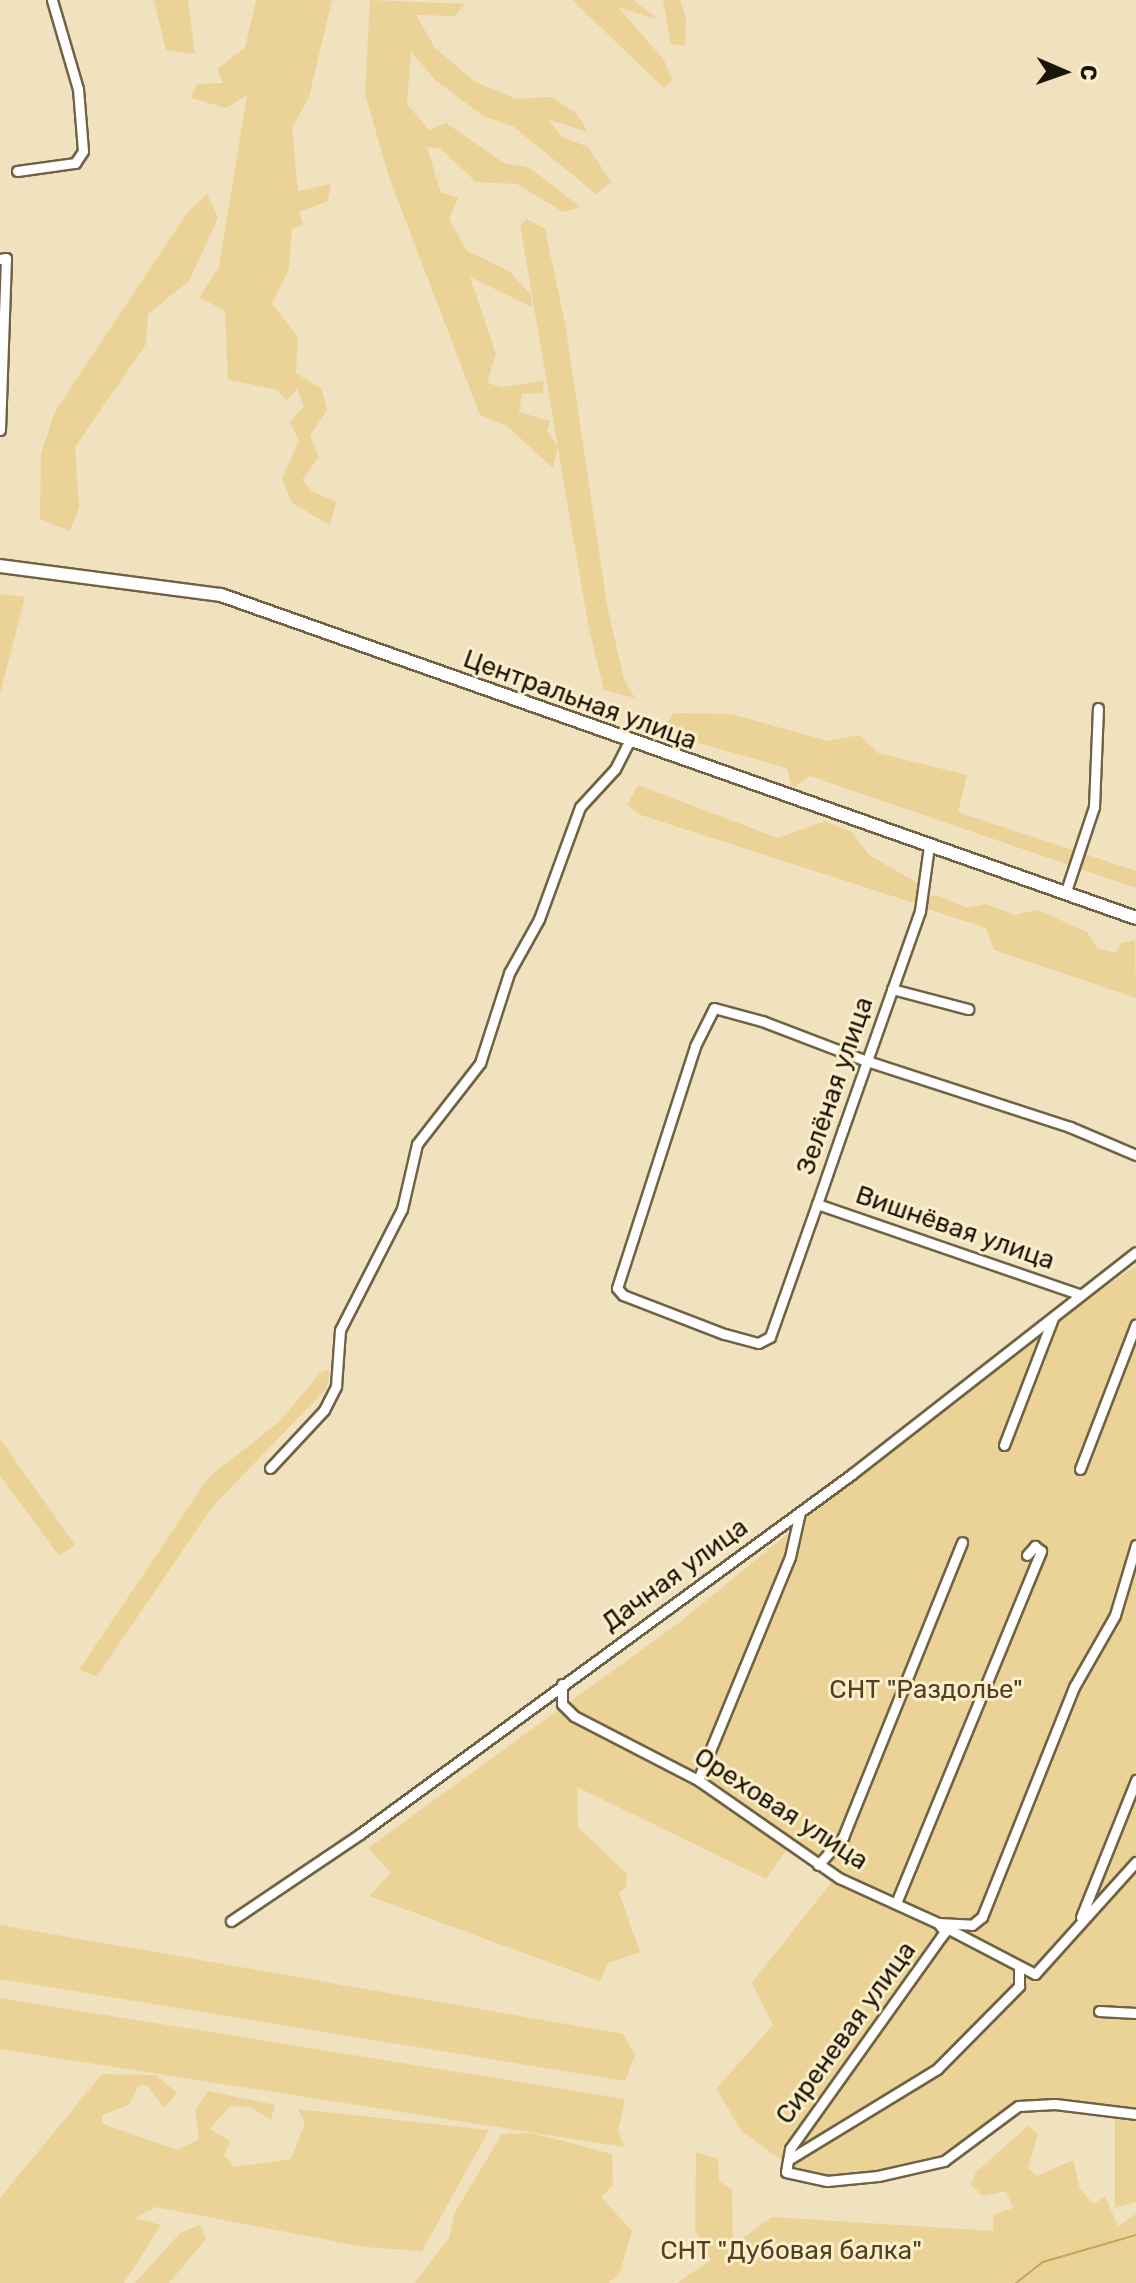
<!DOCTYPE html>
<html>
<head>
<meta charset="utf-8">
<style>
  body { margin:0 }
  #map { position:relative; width:1136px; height:2283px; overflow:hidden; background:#f0e2bf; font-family:Rubik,sans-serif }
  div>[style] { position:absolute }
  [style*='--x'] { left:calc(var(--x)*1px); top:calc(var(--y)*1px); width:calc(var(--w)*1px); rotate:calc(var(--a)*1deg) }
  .green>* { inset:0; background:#ebd297 }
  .stream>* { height:2px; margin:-1px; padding:0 1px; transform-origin:1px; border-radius:1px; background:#c5a556 }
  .roads { filter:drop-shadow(2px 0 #706345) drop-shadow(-2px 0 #706345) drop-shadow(0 2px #706345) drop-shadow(0 -2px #706345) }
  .street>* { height:9px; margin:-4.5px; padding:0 4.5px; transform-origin:4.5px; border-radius:4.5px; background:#fff }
  .secondary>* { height:12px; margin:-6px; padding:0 6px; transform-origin:6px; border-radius:6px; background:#fff }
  span { translate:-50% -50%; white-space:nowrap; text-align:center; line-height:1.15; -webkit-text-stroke:6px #fdefcc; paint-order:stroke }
  .street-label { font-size:26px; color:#1a1509 }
  .park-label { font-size:26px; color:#504220 }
  .north { position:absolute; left:1024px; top:32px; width:80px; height:80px; -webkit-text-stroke:6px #fdefcc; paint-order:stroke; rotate:92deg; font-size:22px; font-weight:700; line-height:32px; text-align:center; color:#1a1509 }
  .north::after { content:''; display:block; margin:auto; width:28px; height:36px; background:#1a1509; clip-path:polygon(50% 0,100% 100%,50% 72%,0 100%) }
</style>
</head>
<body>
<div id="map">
  <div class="green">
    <i style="clip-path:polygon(154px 0,188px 0,195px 54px,166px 50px)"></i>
    <i style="clip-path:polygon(256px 0,332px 0,309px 97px,292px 128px,298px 191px,331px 184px,328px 201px,299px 212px,303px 224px,292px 229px,289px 269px,272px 304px,298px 337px,296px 373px,322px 389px,327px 411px,310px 435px,319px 457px,302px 480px,312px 491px,336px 502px,330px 525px,292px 503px,282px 478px,299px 441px,290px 422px,304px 406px,297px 389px,287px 400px,275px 389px,228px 380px,225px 310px,199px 298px,219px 267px,247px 95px,226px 108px,191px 98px,197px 84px,223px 83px,217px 69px,245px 48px)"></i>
    <i style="clip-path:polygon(370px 0,465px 4px,455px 16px,416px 15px,435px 48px,475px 82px,516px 99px,552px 97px,577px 114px,588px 132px,547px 119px,562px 137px,588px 147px,611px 182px,596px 194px,514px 127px,483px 116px,435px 80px,411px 51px,407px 104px,429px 130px,446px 123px,504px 163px,530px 168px,580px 207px,563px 212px,517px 184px,476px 182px,440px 148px,427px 147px,441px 193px,458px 197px,449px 219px,466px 250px,510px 272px,531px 295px,532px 307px,470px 277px,496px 354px,487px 383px,502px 387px,544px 381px,543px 393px,522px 394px,519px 412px,550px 421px,547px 431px,558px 447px,553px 468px,507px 426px,480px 415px,389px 177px,365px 94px)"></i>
    <i style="clip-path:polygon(572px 0,633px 0,659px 20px,618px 7px,664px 60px,672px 80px,664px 88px)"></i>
    <i style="clip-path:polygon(663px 0,680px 0,686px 18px,685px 46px,671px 44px)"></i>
    <i style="clip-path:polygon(207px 194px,218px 218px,189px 281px,148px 314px,146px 344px,75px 447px,79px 507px,70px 531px,40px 519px,41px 454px,55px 412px,188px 212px)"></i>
    <i style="clip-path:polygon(527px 219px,545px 229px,565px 323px,607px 605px,624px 680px,635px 698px,604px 690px,588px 624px,520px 225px)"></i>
    <i style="clip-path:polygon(0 594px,25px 597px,0 694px)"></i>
    <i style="clip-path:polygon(674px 713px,731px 714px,828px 741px,859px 735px,878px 753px,967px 775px,958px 812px,1136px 871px,1136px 888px,810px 776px,792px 789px,787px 768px,660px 732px)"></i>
    <i style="clip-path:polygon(638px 785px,778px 838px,825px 821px,852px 832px,869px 855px,919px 884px,917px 904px,641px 815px,627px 805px)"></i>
    <i style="clip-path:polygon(937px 895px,967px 908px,986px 904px,1015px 915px,1038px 910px,1087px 932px,1097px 948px,1116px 953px,1121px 943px,1135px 940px,1136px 998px,994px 950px,986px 928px,925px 908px,927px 897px)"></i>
    <i style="clip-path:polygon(1136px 1266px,1136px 2202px,1115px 2208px,1115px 2112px,1021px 2101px,944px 2156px,880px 2172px,834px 2176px,812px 2176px,788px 2165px,741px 2130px,716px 2089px,773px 2025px,752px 1983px,833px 1880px,787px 1849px,766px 1879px,577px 1787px,578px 1827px,627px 1874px,626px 1887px,619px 1893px,640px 1952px,608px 1963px,600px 1981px,369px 1896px,391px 1873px,368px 1848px,680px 1622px,930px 1417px,1046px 1326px)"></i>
    <i style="clip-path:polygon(330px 1369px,326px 1389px,213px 1506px,97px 1676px,79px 1670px,209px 1477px,279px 1422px,321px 1372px)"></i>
    <i style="clip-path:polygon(0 1439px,75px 1545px,59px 1556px,0 1475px)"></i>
    <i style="clip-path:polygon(0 1925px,623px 2034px,635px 2055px,625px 2081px,0 1979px)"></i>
    <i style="clip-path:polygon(0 1998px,625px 2099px,618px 2131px,625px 2147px,0 2049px)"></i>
    <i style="clip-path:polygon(102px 2074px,156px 2075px,177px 2093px,164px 2108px,147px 2085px,138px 2086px,129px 2105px,102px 2115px,103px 2124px,177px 2150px,199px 2139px,195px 2111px,208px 2091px,275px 2105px,271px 2120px,251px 2107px,230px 2106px,210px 2129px,230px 2141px,224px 2155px,234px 2167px,291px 2159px,305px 2123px,298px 2109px,489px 2130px,422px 2251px,364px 2247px,156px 2207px,135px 2218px,161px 2225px,124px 2283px,0 2283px,0 2198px)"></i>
    <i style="clip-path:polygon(1028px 2126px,1038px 2134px,1028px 2168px,1037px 2176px,1073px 2160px,1080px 2189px,1094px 2204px,1105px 2196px,1118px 2226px,1136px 2214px,1136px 2283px,677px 2283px,711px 2260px,695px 2229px,696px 2152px,718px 2159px,719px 2181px,732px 2190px,733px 2245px,772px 2217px,993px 2231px,994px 2214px,1013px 2208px,1006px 2191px,983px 2196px,971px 2185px,976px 2172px)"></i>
    <i style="clip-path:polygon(532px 2133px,612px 2154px,613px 2185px,601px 2197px,632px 2231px,620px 2272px,609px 2283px,415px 2283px,449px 2238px,454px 2214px,502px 2134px)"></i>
    <i style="clip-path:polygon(200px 2225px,206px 2239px,169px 2283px,135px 2283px,180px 2233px)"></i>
  </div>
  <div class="stream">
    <i style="--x:1016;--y:2283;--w:34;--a:-38"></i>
    <i style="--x:1043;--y:2262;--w:97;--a:-16.2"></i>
  </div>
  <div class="roads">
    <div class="street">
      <i style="--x:17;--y:171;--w:59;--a:-7.9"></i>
      <i style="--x:75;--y:163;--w:14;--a:-56"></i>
      <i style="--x:83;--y:151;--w:62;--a:-94.6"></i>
      <i style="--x:78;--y:89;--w:93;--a:-106.3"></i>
      <i style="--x:0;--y:259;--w:6;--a:-9"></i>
      <i style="--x:6;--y:258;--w:172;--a:92"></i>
      <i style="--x:929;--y:846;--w:66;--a:97.9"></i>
      <i style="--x:920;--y:911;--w:159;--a:109.5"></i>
      <i style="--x:867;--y:1061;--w:72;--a:109.4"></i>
      <i style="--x:843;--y:1129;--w:79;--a:109.1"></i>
      <i style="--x:817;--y:1204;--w:141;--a:109.5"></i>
      <i style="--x:770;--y:1337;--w:13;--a:153"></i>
      <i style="--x:758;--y:1343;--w:35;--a:-165"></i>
      <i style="--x:724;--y:1334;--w:108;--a:-158.9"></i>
      <i style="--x:623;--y:1295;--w:9;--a:-131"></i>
      <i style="--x:617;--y:1288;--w:254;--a:-72.1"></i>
      <i style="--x:695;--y:1046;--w:42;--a:-63.4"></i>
      <i style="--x:714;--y:1008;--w:50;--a:15.2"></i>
      <i style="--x:762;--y:1021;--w:112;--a:20.9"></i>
      <i style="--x:867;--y:1061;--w:213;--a:18"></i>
      <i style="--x:1070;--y:1127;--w:72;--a:23"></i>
      <i style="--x:1065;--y:894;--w:92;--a:-71.6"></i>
      <i style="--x:1094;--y:807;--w:99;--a:-87.7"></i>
      <i style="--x:892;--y:989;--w:79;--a:14.7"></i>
      <i style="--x:817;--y:1204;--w:276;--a:19"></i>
      <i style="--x:1004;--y:1445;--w:136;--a:-68.9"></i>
      <i style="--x:270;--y:1468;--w:79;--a:-47"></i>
      <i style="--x:324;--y:1410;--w:27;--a:-63"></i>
      <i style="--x:336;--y:1386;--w:56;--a:-85.9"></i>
      <i style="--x:340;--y:1330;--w:136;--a:-62.9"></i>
      <i style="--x:402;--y:1209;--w:67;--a:-77"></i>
      <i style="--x:417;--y:1144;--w:103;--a:-52.1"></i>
      <i style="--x:480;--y:1063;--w:95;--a:-72.1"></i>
      <i style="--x:509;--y:973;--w:62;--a:-60.9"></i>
      <i style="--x:539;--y:919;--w:119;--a:-69.9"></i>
      <i style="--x:580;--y:807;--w:52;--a:-47.4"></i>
      <i style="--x:615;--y:769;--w:31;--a:-63"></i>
      <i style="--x:1080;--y:1469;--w:155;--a:-68.9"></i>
      <i style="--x:562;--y:1684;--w:20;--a:90"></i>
      <i style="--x:562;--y:1704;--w:17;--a:45"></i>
      <i style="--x:574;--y:1716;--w:140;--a:27.3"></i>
      <i style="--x:698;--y:1780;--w:172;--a:34.8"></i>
      <i style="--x:839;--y:1878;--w:109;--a:24.4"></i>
      <i style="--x:938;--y:1923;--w:34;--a:3"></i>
      <i style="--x:972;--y:1925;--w:13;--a:-39"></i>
      <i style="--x:982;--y:1917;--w:248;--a:-68.2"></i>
      <i style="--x:1074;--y:1687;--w:83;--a:-60.3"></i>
      <i style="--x:1115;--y:1615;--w:73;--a:-73.3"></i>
      <i style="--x:698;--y:1780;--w:241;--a:-67.6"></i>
      <i style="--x:790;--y:1557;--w:46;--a:-77.5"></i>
      <i style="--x:818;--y:1865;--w:38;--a:-48"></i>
      <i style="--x:843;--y:1837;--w:318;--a:-68"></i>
      <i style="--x:896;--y:1903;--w:381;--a:-67.6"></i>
      <i style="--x:1041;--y:1551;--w:8;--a:-140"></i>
      <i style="--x:1035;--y:1546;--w:12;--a:132"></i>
      <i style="--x:1081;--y:1917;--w:148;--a:-68.1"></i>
      <i style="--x:231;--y:1921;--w:156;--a:-34"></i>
      <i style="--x:360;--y:1834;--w:610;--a:-36.19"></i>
      <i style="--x:852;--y:1474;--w:360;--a:-38"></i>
      <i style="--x:938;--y:1923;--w:11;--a:52"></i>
      <i style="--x:945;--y:1932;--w:6;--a:129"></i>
      <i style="--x:941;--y:1937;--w:260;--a:125.5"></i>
      <i style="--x:790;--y:2149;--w:23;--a:100"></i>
      <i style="--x:786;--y:2172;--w:42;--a:12.4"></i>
      <i style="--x:827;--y:2181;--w:51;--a:-5.6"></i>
      <i style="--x:878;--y:2176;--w:68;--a:-12.8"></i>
      <i style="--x:944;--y:2161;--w:92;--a:-36.6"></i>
      <i style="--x:1018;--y:2106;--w:37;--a:-3"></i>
      <i style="--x:1055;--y:2104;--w:82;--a:7"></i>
      <i style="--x:941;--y:1925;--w:106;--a:27.5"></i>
      <i style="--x:1035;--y:1974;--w:151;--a:-48"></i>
      <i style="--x:1099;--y:2011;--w:37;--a:3"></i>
      <i style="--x:788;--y:2160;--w:175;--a:-31.4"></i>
      <i style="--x:937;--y:2069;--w:117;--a:-45.3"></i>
      <i style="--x:1019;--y:1986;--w:20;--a:-90"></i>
    </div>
    <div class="secondary">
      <i style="--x:0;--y:566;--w:223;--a:7.5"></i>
      <i style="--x:221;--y:595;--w:970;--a:19.44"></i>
    </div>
  </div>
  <div class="street-label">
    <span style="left:580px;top:700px;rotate:20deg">Центральная улица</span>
    <span style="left:835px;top:1086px;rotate:-71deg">Зелёная улица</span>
    <span style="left:955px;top:1228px;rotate:19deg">Вишнёвая улица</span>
    <span style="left:675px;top:1575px;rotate:-36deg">Дачная улица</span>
    <span style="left:781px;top:1809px;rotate:33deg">Ореховая улица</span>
    <span style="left:846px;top:2033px;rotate:-54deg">Сиреневая улица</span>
  </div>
  <div class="park-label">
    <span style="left:926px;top:1690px">СНТ "Раздолье"</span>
    <span style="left:791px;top:2251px">СНТ "Дубовая балка"</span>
  </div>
  <div class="north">С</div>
</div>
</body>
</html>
